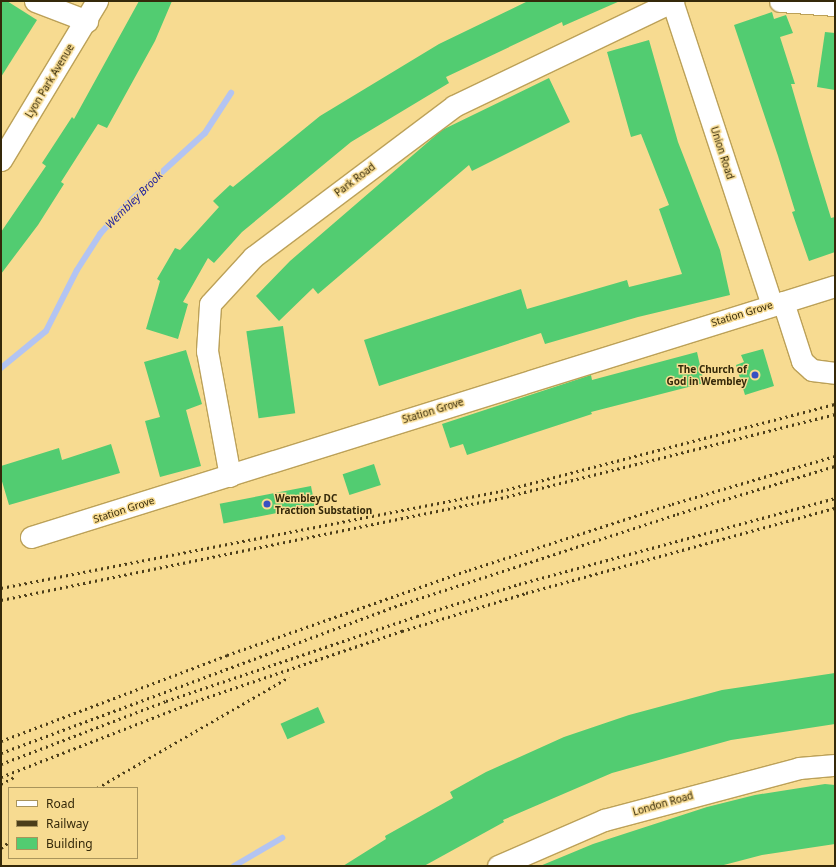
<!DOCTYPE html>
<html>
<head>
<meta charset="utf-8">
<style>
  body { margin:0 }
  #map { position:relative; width:836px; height:867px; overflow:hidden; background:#f7db91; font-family:"Noto Sans",sans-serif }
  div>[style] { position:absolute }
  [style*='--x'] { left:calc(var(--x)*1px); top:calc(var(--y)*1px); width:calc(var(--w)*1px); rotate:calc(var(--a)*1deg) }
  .stream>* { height:6px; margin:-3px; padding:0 3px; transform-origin:3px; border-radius:3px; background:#b3c4f2 }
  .building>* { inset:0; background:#52cc71; transform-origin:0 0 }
  .roads { filter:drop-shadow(1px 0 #bca158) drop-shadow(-1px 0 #bca158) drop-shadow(0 1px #bca158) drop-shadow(0 -1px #bca158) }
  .minor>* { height:21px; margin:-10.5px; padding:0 10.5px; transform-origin:10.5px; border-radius:10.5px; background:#fff }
  .rail>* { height:3px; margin-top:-1.5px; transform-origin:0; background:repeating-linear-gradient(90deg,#4c3e1a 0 2px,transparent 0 6px) }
  .dots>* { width:11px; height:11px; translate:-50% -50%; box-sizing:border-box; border:2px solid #f7db91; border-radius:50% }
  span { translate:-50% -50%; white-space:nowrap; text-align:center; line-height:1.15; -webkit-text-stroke:3px #f7db91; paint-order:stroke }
  .street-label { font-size:10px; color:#35290a }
  .poi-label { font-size:10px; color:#35290a; font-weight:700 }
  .right { translate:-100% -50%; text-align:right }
  .left { translate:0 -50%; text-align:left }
  .water-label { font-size:11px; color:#191b9e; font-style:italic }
  .frame { position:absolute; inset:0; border:2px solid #35290a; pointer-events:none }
  .legend { position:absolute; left:8px; top:787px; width:130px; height:72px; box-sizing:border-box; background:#f7db91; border:1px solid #a9945b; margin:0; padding:5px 7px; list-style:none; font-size:12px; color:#35290a }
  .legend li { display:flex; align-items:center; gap:8px; height:20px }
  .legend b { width:20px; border:1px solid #a9945b }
</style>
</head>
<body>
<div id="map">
  <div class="stream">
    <i style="--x:1;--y:368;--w:58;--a:-39.4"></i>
    <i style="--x:46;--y:331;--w:68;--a:-63.1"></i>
    <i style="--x:77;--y:270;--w:43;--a:-57.4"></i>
    <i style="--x:100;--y:234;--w:42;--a:-47.9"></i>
    <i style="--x:128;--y:203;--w:104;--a:-42.3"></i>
    <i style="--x:205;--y:133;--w:48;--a:-57"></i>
    <i style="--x:234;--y:866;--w:56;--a:-30.3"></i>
  </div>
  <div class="building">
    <i style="clip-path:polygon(1px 1px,7px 1px,37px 20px,1px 77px)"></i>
    <i style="clip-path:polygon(139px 1px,172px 1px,155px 41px,107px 128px,98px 124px,61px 182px,64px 184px,38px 225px,1px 274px,1px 232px,46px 166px,42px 163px,72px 117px,74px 119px)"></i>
    <i style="clip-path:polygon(528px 1px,620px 1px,563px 26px,562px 22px,446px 77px,449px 83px,351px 142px,242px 232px,214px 263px,208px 258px,183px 302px,188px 304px,178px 339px,146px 329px,160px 281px,157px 279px,175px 248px,180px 250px,219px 207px,213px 201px,230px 185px,233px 187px,320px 116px,439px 44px)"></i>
    <i style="clip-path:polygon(772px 12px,774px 19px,786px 15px,793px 33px,780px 37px,795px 84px,791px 84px,809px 146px,831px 218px,835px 217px,835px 252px,809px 261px,792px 212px,795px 211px,778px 156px,734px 25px)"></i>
    <i style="clip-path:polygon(825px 32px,835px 33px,835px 90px,817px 87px)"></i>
    <i style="clip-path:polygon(649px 40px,678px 142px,720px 250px,730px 295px,638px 317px,545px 344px,541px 333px,379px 386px,364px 340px,521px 289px,527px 309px,627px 280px,629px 287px,682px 274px,659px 209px,669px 205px,641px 134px,631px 137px,607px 52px)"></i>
    <i style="clip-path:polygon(549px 78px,570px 122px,472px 171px,469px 165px,318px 294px,313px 288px,279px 321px,256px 296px,290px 261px,442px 130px)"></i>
    <i style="left:283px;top:326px;width:88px;height:37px;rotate:82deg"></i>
    <i style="clip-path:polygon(763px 349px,774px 386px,745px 395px,736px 365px,744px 362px,741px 355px)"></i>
    <i style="clip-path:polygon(186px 350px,202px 404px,186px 410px,201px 466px,160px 477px,145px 421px,160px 417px,144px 362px)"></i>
    <i style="clip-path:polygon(697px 352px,704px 383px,591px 412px,592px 414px,467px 455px,463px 444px,450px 448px,442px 424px,591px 375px,592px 380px)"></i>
    <i style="clip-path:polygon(111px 444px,120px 473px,9px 505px,1px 478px,1px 466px,59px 448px,62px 460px)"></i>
    <i style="left:374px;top:464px;width:22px;height:33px;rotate:72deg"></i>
    <i style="left:311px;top:486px;width:20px;height:93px;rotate:79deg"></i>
    <i style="clip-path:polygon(835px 673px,835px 724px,731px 740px,612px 773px,503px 820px,504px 822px,424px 866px,343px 866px,386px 839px,385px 836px,453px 798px,450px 792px,486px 772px,564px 737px,629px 715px,722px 690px)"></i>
    <i style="left:318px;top:707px;width:17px;height:41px;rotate:66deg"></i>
    <i style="clip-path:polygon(825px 784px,835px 785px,835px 844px,762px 855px,720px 866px,540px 866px,593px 844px,707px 807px,755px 795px)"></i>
  </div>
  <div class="roads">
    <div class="minor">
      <i style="--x:35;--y:1;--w:56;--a:21"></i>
      <i style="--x:672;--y:1;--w:320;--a:71.8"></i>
      <i style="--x:780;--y:1;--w:55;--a:4.2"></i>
      <i style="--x:1;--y:160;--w:186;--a:-58.9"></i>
      <i style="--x:783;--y:302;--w:62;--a:72.1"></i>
      <i style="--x:802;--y:361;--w:13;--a:42"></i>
      <i style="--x:812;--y:370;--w:23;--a:7"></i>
      <i style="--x:230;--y:476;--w:127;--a:-100.4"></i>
      <i style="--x:207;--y:351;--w:47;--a:-86.3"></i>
      <i style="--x:210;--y:304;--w:64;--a:-47.5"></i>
      <i style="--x:253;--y:257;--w:251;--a:-36.9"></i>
      <i style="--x:454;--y:106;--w:243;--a:-25.6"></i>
      <i style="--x:31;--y:537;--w:842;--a:-17.34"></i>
      <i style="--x:498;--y:866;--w:116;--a:-23.5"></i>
      <i style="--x:604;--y:820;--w:202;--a:-14.9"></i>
      <i style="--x:799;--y:768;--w:36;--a:-5"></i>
    </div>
  </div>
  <div class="rail">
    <i style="--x:1;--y:588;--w:509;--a:-10.98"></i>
    <i style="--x:501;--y:491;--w:345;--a:-14.6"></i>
    <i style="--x:1;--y:600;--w:510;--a:-11.53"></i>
    <i style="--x:501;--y:498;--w:344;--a:-14.1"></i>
    <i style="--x:1;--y:741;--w:242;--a:-20.8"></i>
    <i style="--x:227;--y:655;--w:256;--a:-19.4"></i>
    <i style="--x:469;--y:570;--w:213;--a:-18"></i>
    <i style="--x:672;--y:504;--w:170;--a:-16.4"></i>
    <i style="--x:1;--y:753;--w:431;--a:-20.4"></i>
    <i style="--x:405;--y:603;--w:286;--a:-18.1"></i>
    <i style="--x:677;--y:514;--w:165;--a:-16.9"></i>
    <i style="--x:1;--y:764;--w:177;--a:-20.9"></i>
    <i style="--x:166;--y:701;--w:265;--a:-18.7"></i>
    <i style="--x:417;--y:616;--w:107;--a:-17.4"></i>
    <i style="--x:519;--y:584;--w:327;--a:-15.2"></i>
    <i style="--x:1;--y:777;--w:209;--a:-21.3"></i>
    <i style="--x:196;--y:701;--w:218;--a:-18.8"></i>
    <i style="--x:402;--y:631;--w:130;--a:-17"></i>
    <i style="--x:526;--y:593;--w:320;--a:-15.4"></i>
    <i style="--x:1;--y:784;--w:15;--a:-28"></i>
    <i style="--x:97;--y:788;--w:222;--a:-30"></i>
    <i style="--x:1;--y:848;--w:10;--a:-37"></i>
  </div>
  <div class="dots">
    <i style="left:755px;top:375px;background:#3750c2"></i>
    <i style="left:267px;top:504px;background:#3750c2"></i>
  </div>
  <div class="street-label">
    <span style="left:50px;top:81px;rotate:-59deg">Lyon Park Avenue</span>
    <span style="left:722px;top:153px;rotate:72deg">Union Road</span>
    <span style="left:355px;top:180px;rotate:-37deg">Park Road</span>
    <span style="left:742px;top:314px;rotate:-17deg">Station Grove</span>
    <span style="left:433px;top:411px;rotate:-17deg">Station Grove</span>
    <span style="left:124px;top:510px;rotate:-18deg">Station Grove</span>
    <span style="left:663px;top:804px;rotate:-16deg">London Road</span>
  </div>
  <div class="poi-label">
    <span class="right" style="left:747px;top:375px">The Church of<br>God in Wembley</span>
    <span class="left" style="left:275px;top:504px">Wembley DC<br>Traction Substation</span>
  </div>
  <div class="water-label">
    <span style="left:134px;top:200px;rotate:-45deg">Wembley Brook</span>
  </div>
  <div class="frame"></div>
  <ul class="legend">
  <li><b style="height:5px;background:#fff"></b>Road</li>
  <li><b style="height:5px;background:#4c3e1a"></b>Railway</li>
  <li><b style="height:11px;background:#52cc71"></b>Building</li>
  </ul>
</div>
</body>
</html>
